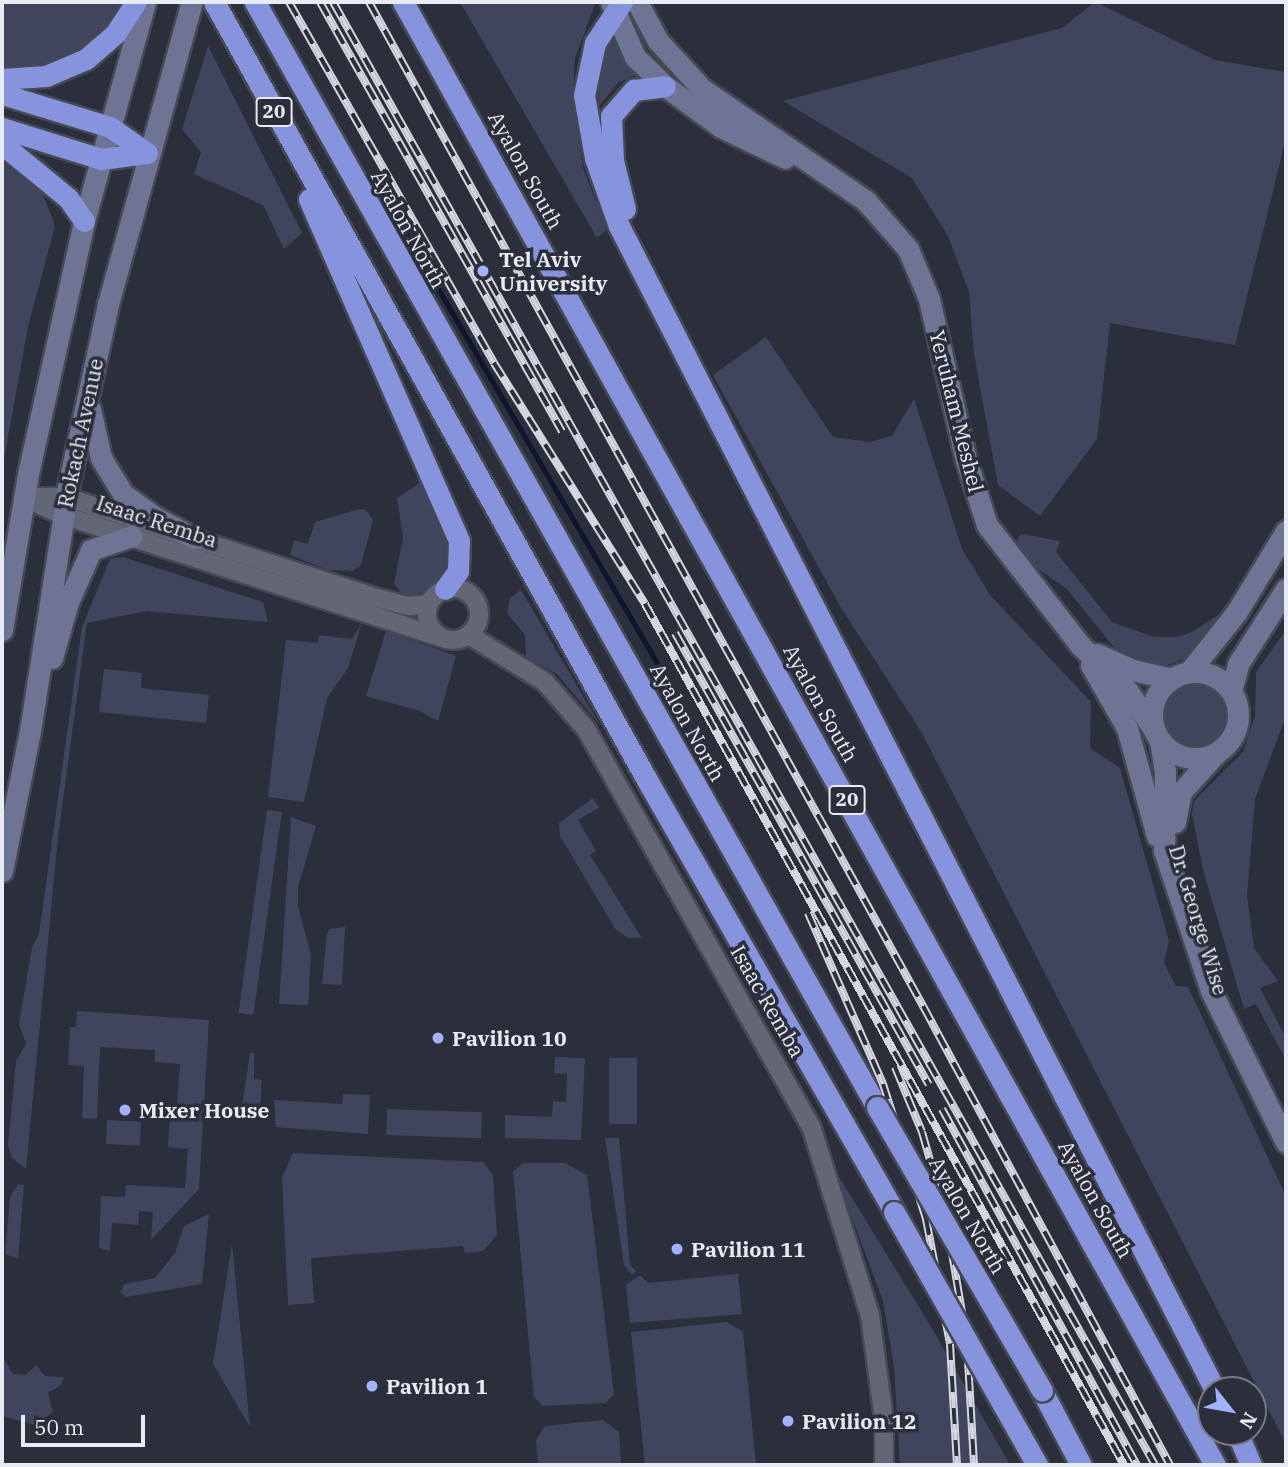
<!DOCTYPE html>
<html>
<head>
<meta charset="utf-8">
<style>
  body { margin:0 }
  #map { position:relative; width:1288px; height:1467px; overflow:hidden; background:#2b2e3b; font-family:"IBM Plex Serif",serif }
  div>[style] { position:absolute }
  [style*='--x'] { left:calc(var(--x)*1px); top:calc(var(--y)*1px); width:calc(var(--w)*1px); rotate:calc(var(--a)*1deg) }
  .green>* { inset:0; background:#40455d; transform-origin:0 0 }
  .round { border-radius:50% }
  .stream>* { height:5px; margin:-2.5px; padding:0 2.5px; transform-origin:2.5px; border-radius:2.5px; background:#10142c }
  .roads { filter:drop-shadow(2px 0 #464954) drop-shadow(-2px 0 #464954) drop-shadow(0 2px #464954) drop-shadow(0 -2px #464954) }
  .street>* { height:18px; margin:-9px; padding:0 9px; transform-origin:9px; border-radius:9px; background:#626675 }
  .street>.ring { margin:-9px; padding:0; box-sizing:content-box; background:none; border:18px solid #626675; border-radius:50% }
  .secondary>* { height:21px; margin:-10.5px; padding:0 10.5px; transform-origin:10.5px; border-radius:10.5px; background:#6d7494 }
  .secondary>.ring { margin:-10.5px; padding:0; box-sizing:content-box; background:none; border:21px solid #6d7494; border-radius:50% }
  .highway>* { height:21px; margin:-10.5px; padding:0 10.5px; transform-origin:10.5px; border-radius:10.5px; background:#8694de }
  .rail>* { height:8px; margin-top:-4px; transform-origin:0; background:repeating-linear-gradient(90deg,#2b2e3b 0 16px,#d3d6df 0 32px); box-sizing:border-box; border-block:2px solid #d3d6df }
  .bridges { filter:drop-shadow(2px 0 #464954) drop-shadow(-2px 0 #464954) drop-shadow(0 2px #464954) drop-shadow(0 -2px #464954) }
  .highway-bridge>* { height:21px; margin:-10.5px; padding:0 10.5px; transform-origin:10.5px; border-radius:10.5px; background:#8694de }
  .dots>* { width:19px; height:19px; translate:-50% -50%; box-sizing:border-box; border:4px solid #2b2e3b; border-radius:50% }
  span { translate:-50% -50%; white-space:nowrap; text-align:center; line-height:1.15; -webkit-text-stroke:7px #2b2e3b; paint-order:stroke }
  .shield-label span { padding:2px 5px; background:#2b2e3b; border:2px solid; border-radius:5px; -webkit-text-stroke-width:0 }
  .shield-label { font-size:19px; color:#e8ebf4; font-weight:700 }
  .street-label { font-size:21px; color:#e8ebf4 }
  .poi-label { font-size:21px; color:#e8ebf4; font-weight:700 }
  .left { translate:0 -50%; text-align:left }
  .frame { position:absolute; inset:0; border:4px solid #e8ebf4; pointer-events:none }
  .north { position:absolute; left:1197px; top:1376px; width:70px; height:70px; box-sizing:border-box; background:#2b2e3b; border:2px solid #777a85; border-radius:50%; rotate:121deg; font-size:19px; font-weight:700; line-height:28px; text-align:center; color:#e8ebf4 }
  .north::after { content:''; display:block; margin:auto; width:24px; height:32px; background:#a3b2fd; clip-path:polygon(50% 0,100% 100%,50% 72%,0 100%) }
  .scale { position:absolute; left:21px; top:1415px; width:124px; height:32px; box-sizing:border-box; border:4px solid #e8ebf4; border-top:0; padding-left:9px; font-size:21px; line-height:24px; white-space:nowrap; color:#e8ebf4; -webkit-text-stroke:5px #2b2e3b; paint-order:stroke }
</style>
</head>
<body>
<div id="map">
  <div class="green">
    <i style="clip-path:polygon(2px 2px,123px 2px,106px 26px,80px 49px,53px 62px,16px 68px,2px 67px)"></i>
    <i style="clip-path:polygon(460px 2px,596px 2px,575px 58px,573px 96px,583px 168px,607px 229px,597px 238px)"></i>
    <i style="clip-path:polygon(1095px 2px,1215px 60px,1286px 72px,1286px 138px,1235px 345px,1110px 323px,1097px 439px,1040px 516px,998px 485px,974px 354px,969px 292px,948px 236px,912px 178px,783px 101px,1062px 28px)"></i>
    <i style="clip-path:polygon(611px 33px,636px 75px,618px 83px,599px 106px,598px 78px)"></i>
    <i style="clip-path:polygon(208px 46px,302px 233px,284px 249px,263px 205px,194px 174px,201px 152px,182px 129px)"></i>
    <i style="clip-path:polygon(2px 162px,43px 194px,55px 226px,28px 327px,2px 470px)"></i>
    <i style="clip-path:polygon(766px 337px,833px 437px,870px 442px,892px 436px,914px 399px,962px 549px,990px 595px,1091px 702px,1090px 748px,1120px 768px,1169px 941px,1164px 963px,1176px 986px,1188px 987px,1286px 1196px,1286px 1444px,922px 733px,840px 606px,713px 375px)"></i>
    <i style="clip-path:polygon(425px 479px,454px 554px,446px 577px,435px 585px,415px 596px,403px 595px,394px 584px,403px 537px,397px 498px)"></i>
    <i style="clip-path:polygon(359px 509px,366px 510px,373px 520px,361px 565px,353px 571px,328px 570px,290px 555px,294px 540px,308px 544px,315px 522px)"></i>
    <i style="clip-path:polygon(1286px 514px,1286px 527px,1260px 569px,1187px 658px,1164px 666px,1148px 666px,1117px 651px,1067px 589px,1032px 565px,1020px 554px,1016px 542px,1021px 534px,1060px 541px,1056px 552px,1112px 622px,1154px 637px,1176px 637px,1190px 633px,1220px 614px)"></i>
    <i style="clip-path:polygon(123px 557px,263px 602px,268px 622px,147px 611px,87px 623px,58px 837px,26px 1169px,12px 1158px,8px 1146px,16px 1061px,26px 1044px,19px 1024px,32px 947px,39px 934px,82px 627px,110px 559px)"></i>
    <i style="clip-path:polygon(521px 590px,600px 725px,557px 674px,526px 657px,525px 635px,507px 613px,510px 598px)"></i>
    <i style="clip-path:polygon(362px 623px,348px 668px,327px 698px,304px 802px,268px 797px,286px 640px,318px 643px,319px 635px,352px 639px)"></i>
    <i style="clip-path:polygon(1286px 630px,1286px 716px,1255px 799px,1247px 896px,1254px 948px,1278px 981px,1260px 988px,1286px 1038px,1286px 1060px,1256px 1004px,1244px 1009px,1203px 870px,1192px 814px,1194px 801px,1243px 752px,1255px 716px,1256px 672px)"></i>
    <i style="clip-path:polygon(386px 631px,456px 656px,438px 721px,420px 711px,366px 696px)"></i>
    <i style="clip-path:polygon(104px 669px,142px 673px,141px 688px,209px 695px,206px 723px,99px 712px)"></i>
    <i class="round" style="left:1160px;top:681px;width:68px;height:68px"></i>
    <i style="clip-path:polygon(593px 798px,599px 808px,578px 820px,596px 851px,590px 855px,642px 938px,628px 938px,616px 930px,560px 836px,559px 823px)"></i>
    <i style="left:267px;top:810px;width:15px;height:205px;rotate:8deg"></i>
    <i style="clip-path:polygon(291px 817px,316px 826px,298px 887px,298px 907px,311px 954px,308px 1005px,279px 1004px)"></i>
    <i style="clip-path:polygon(345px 927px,342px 985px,322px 984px,327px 934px,329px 929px)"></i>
    <i style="clip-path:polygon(77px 1011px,209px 1020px,199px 1189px,151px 1240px,153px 1212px,139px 1211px,138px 1225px,112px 1223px,110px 1251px,99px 1248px,101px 1196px,125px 1197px,126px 1185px,185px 1188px,188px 1149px,168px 1147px,170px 1117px,176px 1117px,180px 1064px,155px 1062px,155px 1050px,100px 1047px,97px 1119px,82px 1118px,84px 1066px,68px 1065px,70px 1027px,76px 1027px)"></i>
    <i style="clip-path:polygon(250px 1053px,254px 1053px,254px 1079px,262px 1080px,260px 1108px,248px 1114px,242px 1107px)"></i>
    <i style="clip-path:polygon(555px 1057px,585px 1058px,581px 1140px,505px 1138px,505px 1115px,552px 1117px,553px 1101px,566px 1102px,567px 1074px,554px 1073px)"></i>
    <i style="left:609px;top:1058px;width:28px;height:66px"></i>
    <i style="clip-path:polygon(343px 1094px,370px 1095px,368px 1134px,276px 1127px,274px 1100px,342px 1104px)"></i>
    <i style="left:387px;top:1109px;width:95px;height:26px;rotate:2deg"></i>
    <i style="left:107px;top:1120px;width:34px;height:24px;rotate:3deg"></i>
    <i style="clip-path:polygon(605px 1138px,619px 1138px,630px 1265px,636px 1271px,632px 1275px,624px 1265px)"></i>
    <i style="clip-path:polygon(293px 1153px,483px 1162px,493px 1175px,497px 1235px,483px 1251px,465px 1253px,463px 1246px,311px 1258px,314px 1303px,288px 1305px,282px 1178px)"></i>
    <i style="clip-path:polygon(523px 1163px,565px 1163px,587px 1175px,614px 1394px,606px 1403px,543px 1406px,534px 1397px,513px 1172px)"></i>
    <i style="clip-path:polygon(833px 1167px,927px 1320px,1010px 1465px,900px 1465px,894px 1367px,883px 1301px)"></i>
    <i style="clip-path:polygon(18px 1184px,24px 1185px,18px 1259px,5px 1254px,10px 1197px)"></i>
    <i style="clip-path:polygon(209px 1214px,202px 1284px,126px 1297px,120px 1292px,125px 1284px,155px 1278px,175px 1253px,184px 1226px)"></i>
    <i style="clip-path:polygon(232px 1244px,250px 1427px,213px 1364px)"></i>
    <i style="clip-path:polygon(738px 1274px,742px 1314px,630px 1323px,626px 1285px,640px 1275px,648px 1283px)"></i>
    <i style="clip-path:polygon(727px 1322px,743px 1332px,756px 1465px,645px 1465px,631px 1332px)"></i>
    <i style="clip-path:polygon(2px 1356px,13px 1374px,26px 1375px,36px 1365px,45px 1376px,64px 1377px,61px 1385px,48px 1393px,53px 1412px,44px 1419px,34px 1415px,35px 1425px,2px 1416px)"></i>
    <i style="clip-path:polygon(603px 1420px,619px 1432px,621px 1465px,538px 1465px,536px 1440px,545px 1426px)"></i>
  </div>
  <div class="stream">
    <i style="--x:375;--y:181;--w:612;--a:59.66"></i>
  </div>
  <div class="roads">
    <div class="street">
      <i style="--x:23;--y:497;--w:43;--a:24.8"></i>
      <i style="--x:62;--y:515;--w:397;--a:17.9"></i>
      <i style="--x:30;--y:497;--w:36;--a:0"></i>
      <i style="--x:66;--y:497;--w:320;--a:18"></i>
      <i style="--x:370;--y:596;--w:39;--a:15"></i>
      <i style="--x:408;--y:606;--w:21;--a:-5"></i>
      <i class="ring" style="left:427px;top:588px;width:34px;height:34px"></i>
      <i style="--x:469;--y:635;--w:89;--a:31.7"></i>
      <i style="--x:545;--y:682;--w:62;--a:48.9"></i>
      <i style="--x:586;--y:729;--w:456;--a:60.5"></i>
      <i style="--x:811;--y:1126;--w:198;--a:72.7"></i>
      <i style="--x:870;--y:1315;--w:106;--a:82.4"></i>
      <i style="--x:884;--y:1420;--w:45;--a:90"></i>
    </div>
    <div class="secondary">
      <i style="--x:611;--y:2;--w:60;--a:66.4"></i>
      <i style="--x:635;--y:57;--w:42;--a:44"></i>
      <i style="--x:665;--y:86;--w:69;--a:36.2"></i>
      <i style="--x:721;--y:127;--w:71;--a:25.8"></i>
      <i style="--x:637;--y:2;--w:44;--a:61.7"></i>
      <i style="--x:658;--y:41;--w:65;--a:47.5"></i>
      <i style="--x:702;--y:89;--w:199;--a:34.3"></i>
      <i style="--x:866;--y:201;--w:64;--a:48.8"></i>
      <i style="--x:908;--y:249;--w:54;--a:67.2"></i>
      <i style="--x:929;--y:299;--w:165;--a:77.1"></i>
      <i style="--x:966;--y:460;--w:68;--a:72.1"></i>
      <i style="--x:987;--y:525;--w:153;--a:52.2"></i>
      <i style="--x:1081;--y:646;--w:64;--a:43.7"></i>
      <i style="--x:1127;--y:690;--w:50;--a:55.7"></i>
      <i style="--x:90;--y:409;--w:50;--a:77.3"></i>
      <i style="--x:101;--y:458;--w:42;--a:58.6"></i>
      <i style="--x:123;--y:494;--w:37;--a:36"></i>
      <i style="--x:153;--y:516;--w:47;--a:28.2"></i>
      <i style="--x:2;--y:630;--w:158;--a:-80.5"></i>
      <i style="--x:28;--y:474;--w:259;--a:-77.5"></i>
      <i style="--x:84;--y:221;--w:227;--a:-74.4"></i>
      <i style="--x:1097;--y:654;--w:39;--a:24"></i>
      <i style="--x:1133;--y:670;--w:39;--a:13"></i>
      <i style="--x:52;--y:658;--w:58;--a:-74.1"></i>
      <i style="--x:68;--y:602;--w:57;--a:-66.1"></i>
      <i style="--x:91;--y:550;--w:43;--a:-18.9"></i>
      <i style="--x:1091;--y:665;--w:73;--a:60.3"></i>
      <i style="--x:1127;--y:728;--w:112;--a:74.5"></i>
      <i style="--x:1189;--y:672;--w:75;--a:-51.5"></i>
      <i style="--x:1236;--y:613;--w:96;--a:-58.6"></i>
      <i class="ring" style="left:1152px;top:672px;width:65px;height:65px"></i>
      <i style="--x:1231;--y:691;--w:28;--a:-75"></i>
      <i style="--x:1238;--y:664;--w:89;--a:-57.4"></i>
      <i style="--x:1160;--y:740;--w:31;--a:81"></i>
      <i style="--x:1165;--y:771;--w:80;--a:90.7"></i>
      <i style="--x:1164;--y:851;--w:148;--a:71.4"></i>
      <i style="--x:1211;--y:991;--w:169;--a:63.6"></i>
      <i style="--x:1175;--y:822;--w:31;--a:-79"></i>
      <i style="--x:1181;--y:792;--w:54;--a:-48"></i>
      <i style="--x:2;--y:871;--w:143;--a:-78.7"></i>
      <i style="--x:30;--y:731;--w:252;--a:-81.1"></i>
      <i style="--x:69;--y:482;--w:182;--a:-77.6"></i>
      <i style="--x:108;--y:304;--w:313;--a:-74.5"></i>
    </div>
    <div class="highway">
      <i style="--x:214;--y:2;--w:890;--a:60.9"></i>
      <i style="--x:647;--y:780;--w:498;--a:60.2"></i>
      <i style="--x:255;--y:2;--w:1268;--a:60.63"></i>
      <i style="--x:403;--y:2;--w:1673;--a:60.97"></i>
      <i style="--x:622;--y:2;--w:49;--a:123.4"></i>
      <i style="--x:595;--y:43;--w:53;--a:101.9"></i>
      <i style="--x:584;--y:95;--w:64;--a:80.1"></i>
      <i style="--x:595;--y:158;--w:72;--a:70.6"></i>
      <i style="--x:619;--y:226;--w:1308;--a:62.89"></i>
      <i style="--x:2;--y:79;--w:44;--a:-3.9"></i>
      <i style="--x:46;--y:76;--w:43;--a:-23"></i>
      <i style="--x:86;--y:59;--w:38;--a:-41"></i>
      <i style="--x:115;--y:34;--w:38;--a:-57"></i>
      <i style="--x:2;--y:94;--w:113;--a:17"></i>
      <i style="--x:110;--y:127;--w:45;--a:35.1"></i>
      <i style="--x:2;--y:128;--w:104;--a:17.4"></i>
      <i style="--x:101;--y:159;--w:46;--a:-7.4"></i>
      <i style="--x:2;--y:144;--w:85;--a:39.3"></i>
      <i style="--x:68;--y:198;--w:28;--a:55"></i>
      <i style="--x:309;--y:199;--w:373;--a:66.3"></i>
      <i style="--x:459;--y:541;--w:30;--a:92"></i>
      <i style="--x:458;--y:571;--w:22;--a:126"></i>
      <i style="--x:625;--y:209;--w:50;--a:-103.8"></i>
      <i style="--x:613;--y:160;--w:44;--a:-92.6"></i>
      <i style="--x:611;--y:116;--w:35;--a:-49"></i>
      <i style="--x:634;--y:90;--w:31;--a:-7"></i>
      <i style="--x:1042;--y:1391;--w:84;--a:62.2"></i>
      <i style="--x:1237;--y:1432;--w:36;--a:67"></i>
    </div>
  </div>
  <div class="rail">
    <i style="--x:289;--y:2;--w:415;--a:60.4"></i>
    <i style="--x:494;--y:363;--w:284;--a:57.9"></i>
    <i style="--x:645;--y:604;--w:985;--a:60.91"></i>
    <i style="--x:320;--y:2;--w:493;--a:60.6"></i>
    <i style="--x:333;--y:2;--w:1678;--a:60.67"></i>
    <i style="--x:369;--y:2;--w:1147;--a:61.11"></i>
    <i style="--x:923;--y:1006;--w:521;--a:61.71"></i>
    <i style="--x:675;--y:633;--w:518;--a:60.67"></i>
    <i style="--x:808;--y:913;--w:187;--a:66.3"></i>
    <i style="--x:883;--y:1084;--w:142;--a:72.3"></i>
    <i style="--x:926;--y:1219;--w:127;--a:79.1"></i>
    <i style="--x:950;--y:1344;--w:121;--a:86.7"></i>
    <i style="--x:895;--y:1067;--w:70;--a:67.4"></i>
    <i style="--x:922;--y:1132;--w:88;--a:74.2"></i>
    <i style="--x:946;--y:1217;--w:128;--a:80.5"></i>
    <i style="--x:967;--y:1343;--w:122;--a:86.7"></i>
    <i style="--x:942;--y:1109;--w:406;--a:61.3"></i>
  </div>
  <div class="bridges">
    <div class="highway-bridge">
      <i style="--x:877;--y:1107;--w:328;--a:59.8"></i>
      <i style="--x:894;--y:1212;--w:291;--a:60.5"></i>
    </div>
  </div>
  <div class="dots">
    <i style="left:483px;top:271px;background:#a3b2fd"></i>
    <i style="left:438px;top:1038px;background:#a3b2fd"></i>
    <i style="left:125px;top:1110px;background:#a3b2fd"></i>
    <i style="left:677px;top:1249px;background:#a3b2fd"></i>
    <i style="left:372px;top:1386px;background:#a3b2fd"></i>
    <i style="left:788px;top:1421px;background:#a3b2fd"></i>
  </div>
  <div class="shield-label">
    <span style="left:274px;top:112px">20</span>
    <span style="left:847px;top:800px">20</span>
  </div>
  <div class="street-label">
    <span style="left:526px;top:170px;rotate:61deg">Ayalon South</span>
    <span style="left:409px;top:229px;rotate:61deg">Ayalon North</span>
    <span style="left:957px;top:411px;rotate:76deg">Yeruham Meshel</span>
    <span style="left:80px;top:433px;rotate:-78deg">Rokach Avenue</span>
    <span style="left:157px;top:521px;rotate:18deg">Isaac Remba</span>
    <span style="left:821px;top:703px;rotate:61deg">Ayalon South</span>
    <span style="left:688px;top:722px;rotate:61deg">Ayalon North</span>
    <span style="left:1199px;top:920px;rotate:73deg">Dr. George Wise</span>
    <span style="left:768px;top:1001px;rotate:60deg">Isaac Remba</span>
    <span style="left:1096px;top:1199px;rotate:61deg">Ayalon South</span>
    <span style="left:968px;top:1215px;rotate:60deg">Ayalon North</span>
  </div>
  <div class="poi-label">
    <span class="left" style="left:499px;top:271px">Tel Aviv<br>University</span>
    <span class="left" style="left:452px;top:1038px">Pavilion 10</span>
    <span class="left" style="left:139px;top:1110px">Mixer House</span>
    <span class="left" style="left:691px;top:1249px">Pavilion 11</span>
    <span class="left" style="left:386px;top:1386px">Pavilion 1</span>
    <span class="left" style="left:802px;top:1421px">Pavilion 12</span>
  </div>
  <div class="frame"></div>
  <div class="north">N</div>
  <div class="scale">50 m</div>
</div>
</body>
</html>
